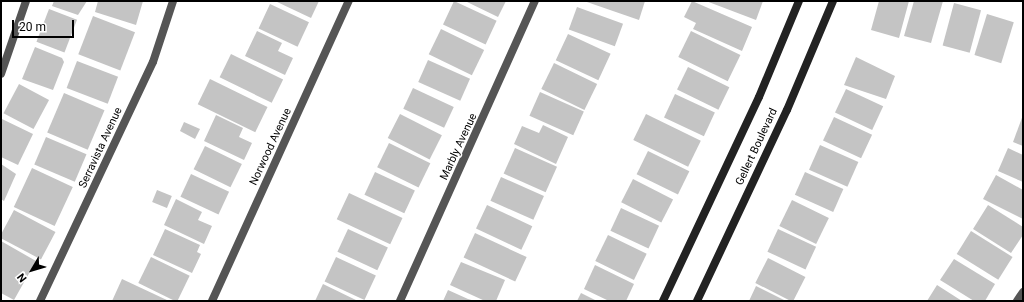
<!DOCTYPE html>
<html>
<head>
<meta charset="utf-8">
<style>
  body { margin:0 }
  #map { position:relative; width:1024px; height:302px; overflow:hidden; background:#fff; font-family:Roboto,sans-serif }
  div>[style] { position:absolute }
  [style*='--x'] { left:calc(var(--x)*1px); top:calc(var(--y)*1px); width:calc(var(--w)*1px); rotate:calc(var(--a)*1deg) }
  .building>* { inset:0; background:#c4c4c4; transform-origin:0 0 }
  .street>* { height:8px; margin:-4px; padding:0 4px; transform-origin:4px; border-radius:4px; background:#555 }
  .secondary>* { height:8px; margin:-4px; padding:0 4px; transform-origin:4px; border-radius:4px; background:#222 }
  span { translate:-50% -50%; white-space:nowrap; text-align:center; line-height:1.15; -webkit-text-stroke:3px #fff; paint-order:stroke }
  .street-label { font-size:11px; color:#000 }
  .frame { position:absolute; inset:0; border:2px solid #000; pointer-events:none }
  .north { position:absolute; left:12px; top:250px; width:40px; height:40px; -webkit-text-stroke:3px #fff; paint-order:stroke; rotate:232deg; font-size:11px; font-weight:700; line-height:16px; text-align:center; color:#000 }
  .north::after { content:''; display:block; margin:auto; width:14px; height:18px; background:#000; clip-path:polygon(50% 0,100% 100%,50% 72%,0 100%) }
  .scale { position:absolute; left:12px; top:20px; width:62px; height:18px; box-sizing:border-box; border:2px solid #000; border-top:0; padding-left:5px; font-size:12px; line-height:14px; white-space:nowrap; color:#000; -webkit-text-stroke:3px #fff; paint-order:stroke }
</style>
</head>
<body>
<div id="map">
  <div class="building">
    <i style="clip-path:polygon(54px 1px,87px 1px,78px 15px,52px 6px)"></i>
    <i style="clip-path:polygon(98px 1px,143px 1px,136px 25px,95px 12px)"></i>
    <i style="clip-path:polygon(275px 1px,319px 1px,311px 18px)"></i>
    <i style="left:454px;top:1px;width:47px;height:26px;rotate:25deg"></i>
    <i style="clip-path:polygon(465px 1px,506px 1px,498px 17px)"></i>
    <i style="clip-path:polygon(584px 1px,645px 1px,639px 20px)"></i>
    <i style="clip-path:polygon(692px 1px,752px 27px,742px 51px,693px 29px,696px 23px,684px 17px)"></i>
    <i style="clip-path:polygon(706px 1px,763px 1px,756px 20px)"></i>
    <i style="clip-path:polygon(879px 1px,909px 1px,899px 38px,871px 30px)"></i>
    <i style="clip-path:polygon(914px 1px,943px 1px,931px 43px,904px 36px)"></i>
    <i style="left:954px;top:3px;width:28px;height:44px;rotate:15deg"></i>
    <i style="left:270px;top:4px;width:43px;height:27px;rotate:25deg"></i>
    <i style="left:577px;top:7px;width:49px;height:24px;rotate:20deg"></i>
    <i style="left:49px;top:9px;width:30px;height:35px;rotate:21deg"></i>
    <i style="left:987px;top:14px;width:28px;height:43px;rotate:17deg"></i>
    <i style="left:93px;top:16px;width:45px;height:41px;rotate:21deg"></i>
    <i style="left:441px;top:29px;width:48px;height:28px;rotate:26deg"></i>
    <i style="clip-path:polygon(257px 31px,282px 43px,278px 51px,293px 58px,285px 75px,245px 56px)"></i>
    <i style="left:691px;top:31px;width:55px;height:29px;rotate:26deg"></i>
    <i style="left:568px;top:34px;width:47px;height:29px;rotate:25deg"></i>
    <i style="clip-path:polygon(35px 47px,62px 58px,64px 62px,53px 90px,22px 79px)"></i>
    <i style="left:231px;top:54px;width:58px;height:26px;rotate:26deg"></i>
    <i style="clip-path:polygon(856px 57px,895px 76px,886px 99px,844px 85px)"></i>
    <i style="left:428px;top:60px;width:46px;height:24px;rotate:24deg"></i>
    <i style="left:77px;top:61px;width:44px;height:29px;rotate:21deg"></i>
    <i style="left:554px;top:63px;width:48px;height:29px;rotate:26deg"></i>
    <i style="left:688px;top:67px;width:46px;height:25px;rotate:26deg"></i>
    <i style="left:210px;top:79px;width:64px;height:28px;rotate:26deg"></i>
    <i style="left:19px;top:84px;width:34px;height:33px;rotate:28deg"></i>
    <i style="left:413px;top:88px;width:45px;height:23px;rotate:25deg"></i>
    <i style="left:846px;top:89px;width:41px;height:26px;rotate:25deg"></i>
    <i style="left:540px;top:92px;width:48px;height:26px;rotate:24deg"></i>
    <i style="left:64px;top:93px;width:44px;height:43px;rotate:23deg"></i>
    <i style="left:675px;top:94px;width:44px;height:26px;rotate:25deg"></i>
    <i style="left:400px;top:114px;width:47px;height:27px;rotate:27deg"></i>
    <i style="left:646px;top:114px;width:61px;height:29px;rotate:26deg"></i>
    <i style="clip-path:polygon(216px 115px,243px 128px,239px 137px,252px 143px,244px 160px,204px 141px)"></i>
    <i style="clip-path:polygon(1023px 115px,1023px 146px,1013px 142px)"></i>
    <i style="left:834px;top:117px;width:42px;height:26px;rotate:25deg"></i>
    <i style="clip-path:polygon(2px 119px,33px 134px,18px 165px,1px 157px)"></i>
    <i style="clip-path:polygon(184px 122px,200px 129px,195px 139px,180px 131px)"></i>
    <i style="clip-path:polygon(543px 125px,568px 137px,556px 164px,514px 144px,522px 126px,539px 133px)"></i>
    <i style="left:46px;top:137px;width:44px;height:30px;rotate:23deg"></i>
    <i style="left:389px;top:143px;width:46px;height:27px;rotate:26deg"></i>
    <i style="left:820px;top:145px;width:42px;height:27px;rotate:24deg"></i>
    <i style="left:205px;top:146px;width:41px;height:26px;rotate:26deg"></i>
    <i style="left:515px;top:148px;width:46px;height:28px;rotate:24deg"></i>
    <i style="clip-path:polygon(1008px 148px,1023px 155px,1023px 182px,998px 171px)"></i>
    <i style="left:648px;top:151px;width:46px;height:26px;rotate:26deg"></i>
    <i style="clip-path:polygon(1px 164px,16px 174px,4px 201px,1px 199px)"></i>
    <i style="left:32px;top:168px;width:45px;height:43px;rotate:25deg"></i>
    <i style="left:375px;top:172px;width:44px;height:25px;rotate:25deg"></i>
    <i style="left:805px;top:172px;width:42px;height:25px;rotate:24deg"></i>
    <i style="left:191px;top:174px;width:42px;height:25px;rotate:25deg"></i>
    <i style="clip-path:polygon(996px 175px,1023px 190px,1023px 219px,983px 199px)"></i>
    <i style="left:501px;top:177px;width:47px;height:26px;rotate:24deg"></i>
    <i style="left:633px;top:179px;width:45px;height:26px;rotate:27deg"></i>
    <i style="left:157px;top:190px;width:16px;height:13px;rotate:22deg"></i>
    <i style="left:349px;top:193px;width:59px;height:29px;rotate:25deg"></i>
    <i style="clip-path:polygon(176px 199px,202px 212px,198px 220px,212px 226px,204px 244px,164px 225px)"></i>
    <i style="left:792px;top:200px;width:41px;height:29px;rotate:26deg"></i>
    <i style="left:487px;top:205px;width:50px;height:26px;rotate:25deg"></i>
    <i style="clip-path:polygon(988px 205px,1023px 227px,1023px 235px,1011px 253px,973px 229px)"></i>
    <i style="left:621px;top:208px;width:42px;height:25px;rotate:25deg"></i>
    <i style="left:14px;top:210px;width:47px;height:31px;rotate:28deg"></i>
    <i style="clip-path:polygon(165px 229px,200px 245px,197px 252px,201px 254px,192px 273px,153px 255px)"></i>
    <i style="left:348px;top:229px;width:44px;height:25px;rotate:25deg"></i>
    <i style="left:778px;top:229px;width:42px;height:25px;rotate:25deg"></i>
    <i style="left:971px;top:231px;width:49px;height:27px;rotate:32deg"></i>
    <i style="left:475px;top:233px;width:57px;height:27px;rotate:25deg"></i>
    <i style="left:608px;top:235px;width:43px;height:29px;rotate:26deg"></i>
    <i style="clip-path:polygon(1px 241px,36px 261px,14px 300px,1px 293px)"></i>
    <i style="left:151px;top:257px;width:43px;height:29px;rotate:26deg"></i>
    <i style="left:336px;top:257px;width:44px;height:27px;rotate:25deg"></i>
    <i style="left:768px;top:258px;width:42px;height:28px;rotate:27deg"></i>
    <i style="clip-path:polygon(954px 259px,995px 284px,985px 301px,974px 301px,940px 280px)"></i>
    <i style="clip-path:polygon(461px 262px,505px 280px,496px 301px,485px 301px,450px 285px)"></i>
    <i style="clip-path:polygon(595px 265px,634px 284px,626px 301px,609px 301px,584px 289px)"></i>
    <i style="clip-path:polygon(122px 279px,169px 301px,112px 301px)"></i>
    <i style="clip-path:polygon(323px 284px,358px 301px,315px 301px)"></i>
    <i style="clip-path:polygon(937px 285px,962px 301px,927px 301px)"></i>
    <i style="clip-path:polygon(756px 286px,786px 301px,749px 301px)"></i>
    <i style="clip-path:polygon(448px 290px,468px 299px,475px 301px,443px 301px)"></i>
    <i style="clip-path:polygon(581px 293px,597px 301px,577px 301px)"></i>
  </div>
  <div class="street">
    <i style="--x:1;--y:74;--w:77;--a:-71.1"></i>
    <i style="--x:40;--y:301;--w:264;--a:-64.7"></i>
    <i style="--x:153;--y:62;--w:64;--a:-71.8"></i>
    <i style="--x:212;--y:301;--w:330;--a:-65.5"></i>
    <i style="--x:400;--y:301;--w:329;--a:-65.8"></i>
    <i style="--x:1017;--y:301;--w:11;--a:-56"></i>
  </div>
  <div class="secondary">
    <i style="--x:663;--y:301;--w:225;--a:-64.8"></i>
    <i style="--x:759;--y:97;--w:104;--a:-67.4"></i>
    <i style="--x:697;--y:301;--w:211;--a:-64.8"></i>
    <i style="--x:787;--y:110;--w:118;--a:-67.1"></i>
  </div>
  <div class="street-label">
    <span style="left:271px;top:147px;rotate:-65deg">Norwood Avenue</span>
    <span style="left:459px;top:147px;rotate:-65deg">Marbly Avenue</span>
    <span style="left:757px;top:147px;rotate:-65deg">Gellert Boulevard</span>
    <span style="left:101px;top:148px;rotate:-65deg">Serravista Avenue</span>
  </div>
  <div class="frame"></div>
  <div class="north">N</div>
  <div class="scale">20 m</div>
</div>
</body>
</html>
